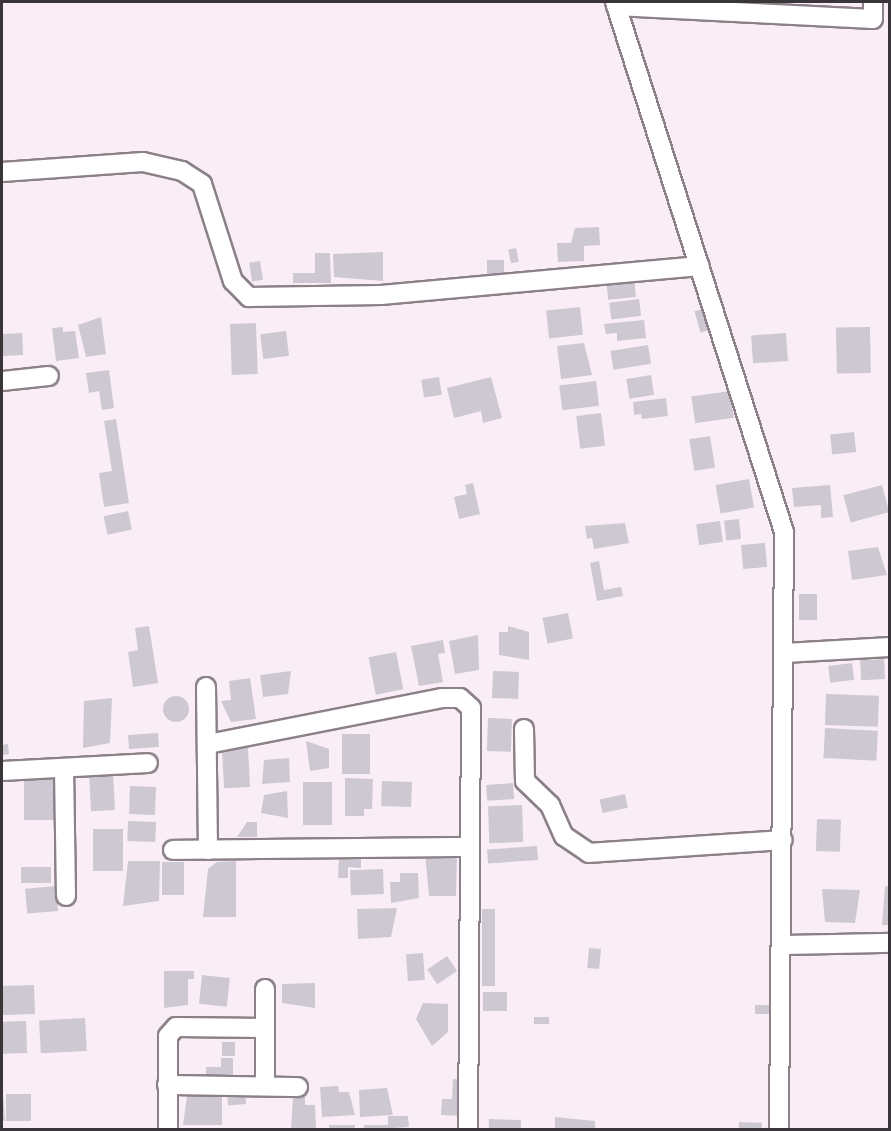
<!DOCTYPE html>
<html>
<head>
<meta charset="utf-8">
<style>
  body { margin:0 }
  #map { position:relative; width:891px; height:1131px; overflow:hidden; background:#faeef6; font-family:Overpass,sans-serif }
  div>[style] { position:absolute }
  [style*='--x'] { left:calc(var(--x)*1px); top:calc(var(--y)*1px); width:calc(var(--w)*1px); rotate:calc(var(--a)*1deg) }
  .building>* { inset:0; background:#cec8d3; transform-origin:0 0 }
  .round { border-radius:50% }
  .roads { filter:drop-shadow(2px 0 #8c8189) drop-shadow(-2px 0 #8c8189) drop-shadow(0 2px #8c8189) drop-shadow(0 -2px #8c8189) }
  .minor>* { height:18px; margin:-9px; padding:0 9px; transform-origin:9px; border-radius:9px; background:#fff }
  span { translate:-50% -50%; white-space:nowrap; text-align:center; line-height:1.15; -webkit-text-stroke:5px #fff; paint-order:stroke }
  .frame { position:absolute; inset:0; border:3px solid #3a3538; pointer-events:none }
</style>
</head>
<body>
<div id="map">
  <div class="building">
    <i style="clip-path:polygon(599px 227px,600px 245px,584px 246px,584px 261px,558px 262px,557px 243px,571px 243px,575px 228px)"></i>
    <i style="left:516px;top:248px;width:14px;height:8px;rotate:78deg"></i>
    <i style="clip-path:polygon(383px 252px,383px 281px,334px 277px,333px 254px)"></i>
    <i style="clip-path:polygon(315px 253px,330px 253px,331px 283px,293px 283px,293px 273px,315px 273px)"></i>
    <i style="left:487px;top:260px;width:17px;height:14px"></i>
    <i style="left:260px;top:261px;width:19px;height:11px;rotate:81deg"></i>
    <i style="left:634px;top:277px;width:20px;height:28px;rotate:84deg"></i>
    <i style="left:639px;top:299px;width:17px;height:30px;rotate:83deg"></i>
    <i style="left:580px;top:307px;width:28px;height:34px;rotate:84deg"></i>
    <i style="left:706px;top:308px;width:22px;height:12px;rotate:74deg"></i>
    <i style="clip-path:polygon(101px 317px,106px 354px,86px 357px,78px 325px)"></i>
    <i style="clip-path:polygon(644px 320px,646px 338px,617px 341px,617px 333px,606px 334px,604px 324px)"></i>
    <i style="left:256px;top:323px;width:51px;height:26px;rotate:88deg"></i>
    <i style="clip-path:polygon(63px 327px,63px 332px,75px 331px,79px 358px,56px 361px,52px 328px)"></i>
    <i style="left:870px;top:327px;width:46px;height:34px;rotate:89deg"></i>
    <i style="left:286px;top:331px;width:25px;height:26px;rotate:83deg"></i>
    <i style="left:22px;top:333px;width:22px;height:20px;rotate:87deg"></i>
    <i style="left:786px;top:333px;width:28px;height:35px;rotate:86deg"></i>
    <i style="clip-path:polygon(584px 343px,592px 375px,561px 379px,557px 346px)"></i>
    <i style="left:648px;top:345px;width:19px;height:38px;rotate:81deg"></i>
    <i style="clip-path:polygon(109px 370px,114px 408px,102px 410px,99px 391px,89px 393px,86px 373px)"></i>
    <i style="left:651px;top:375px;width:20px;height:25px;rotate:81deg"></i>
    <i style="left:439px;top:377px;width:18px;height:18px;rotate:81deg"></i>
    <i style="clip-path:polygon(491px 377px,502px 418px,483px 423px,481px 411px,454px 418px,447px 388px)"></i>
    <i style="left:596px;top:381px;width:25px;height:37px;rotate:83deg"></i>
    <i style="left:730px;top:391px;width:27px;height:39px;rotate:82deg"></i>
    <i style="clip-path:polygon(666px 398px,668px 416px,642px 419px,641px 414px,634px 415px,633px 402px)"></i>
    <i style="left:601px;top:413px;width:33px;height:25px;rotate:83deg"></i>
    <i style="clip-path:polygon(116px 419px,129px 503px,104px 507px,99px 473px,112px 471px,104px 421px)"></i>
    <i style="left:854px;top:432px;width:20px;height:24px;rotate:84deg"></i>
    <i style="left:710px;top:436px;width:32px;height:21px;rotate:81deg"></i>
    <i style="left:749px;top:479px;width:29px;height:34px;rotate:80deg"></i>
    <i style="clip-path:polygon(473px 483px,480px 514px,459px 519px,454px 497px,467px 494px,465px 485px)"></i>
    <i style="clip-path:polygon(830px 485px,833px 517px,821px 518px,821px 505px,794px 507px,792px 488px)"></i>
    <i style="left:882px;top:485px;width:28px;height:40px;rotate:75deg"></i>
    <i style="left:128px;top:511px;width:19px;height:25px;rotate:78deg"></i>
    <i style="left:739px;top:519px;width:20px;height:15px;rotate:84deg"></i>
    <i style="left:720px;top:521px;width:21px;height:24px;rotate:82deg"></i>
    <i style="clip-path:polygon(625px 523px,629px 543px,594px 549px,592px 538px,587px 539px,585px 526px)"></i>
    <i style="left:765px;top:543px;width:24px;height:24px;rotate:85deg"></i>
    <i style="clip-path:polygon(878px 547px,887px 575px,852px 580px,848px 551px)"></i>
    <i style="clip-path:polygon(599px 561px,604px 590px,621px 587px,623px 596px,597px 601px,590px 563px)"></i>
    <i style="left:799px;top:594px;width:18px;height:26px"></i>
    <i style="left:568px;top:613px;width:26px;height:26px;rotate:79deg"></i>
    <i style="clip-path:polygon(149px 626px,158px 683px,133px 687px,128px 652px,138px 650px,135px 628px)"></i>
    <i style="clip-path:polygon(508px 626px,529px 632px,529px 660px,499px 655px,499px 632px,508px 632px)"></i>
    <i style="clip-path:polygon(478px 635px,479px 670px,455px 674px,449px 641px)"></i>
    <i style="clip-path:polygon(443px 640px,445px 653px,438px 654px,443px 682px,419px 686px,411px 646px)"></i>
    <i style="left:396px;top:652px;width:38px;height:28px;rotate:79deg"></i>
    <i style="left:884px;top:659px;width:20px;height:24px;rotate:87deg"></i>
    <i style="left:852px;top:663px;width:17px;height:24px;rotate:83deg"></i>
    <i style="clip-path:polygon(291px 671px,288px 694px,263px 697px,260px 675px)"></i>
    <i style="left:493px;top:671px;width:26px;height:27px;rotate:2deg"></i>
    <i style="clip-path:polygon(250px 678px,256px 719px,231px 722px,221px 701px,231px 700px,229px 681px)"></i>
    <i style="left:826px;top:694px;width:53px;height:31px;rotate:2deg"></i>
    <i class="round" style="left:163px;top:696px;width:26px;height:26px"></i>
    <i style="clip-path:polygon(112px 698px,110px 743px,83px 748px,84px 701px)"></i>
    <i style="left:488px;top:718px;width:24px;height:33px;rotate:2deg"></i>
    <i style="left:825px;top:728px;width:53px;height:30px;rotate:3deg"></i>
    <i style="left:158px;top:733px;width:14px;height:30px;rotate:86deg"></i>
    <i style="left:342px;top:734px;width:28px;height:40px"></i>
    <i style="clip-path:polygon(306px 741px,329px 749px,329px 768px,310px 771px)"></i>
    <i style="clip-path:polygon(8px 744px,9px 754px,2px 755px,2px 745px)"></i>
    <i style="left:248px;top:748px;width:39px;height:26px;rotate:87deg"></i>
    <i style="clip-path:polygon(289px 758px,290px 782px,262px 784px,264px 760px)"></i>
    <i style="left:113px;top:772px;width:38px;height:24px;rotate:87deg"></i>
    <i style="clip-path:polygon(345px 778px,373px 779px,372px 809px,364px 809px,364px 816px,345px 816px)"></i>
    <i style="left:24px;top:780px;width:31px;height:40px"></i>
    <i style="left:382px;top:781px;width:30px;height:25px;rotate:2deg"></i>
    <i style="left:303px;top:782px;width:29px;height:43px"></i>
    <i style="left:513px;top:783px;width:16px;height:27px;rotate:86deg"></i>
    <i style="left:130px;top:786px;width:26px;height:28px;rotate:2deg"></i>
    <i style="clip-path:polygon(287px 791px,288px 818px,261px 813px,264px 795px)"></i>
    <i style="left:625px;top:794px;width:14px;height:26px;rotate:78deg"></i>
    <i style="left:522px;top:805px;width:37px;height:34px;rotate:88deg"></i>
    <i style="left:817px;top:819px;width:24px;height:32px;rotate:2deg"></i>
    <i style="left:128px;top:821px;width:28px;height:20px;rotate:2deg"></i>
    <i style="clip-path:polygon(247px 822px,257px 822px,257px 837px,237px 837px)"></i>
    <i style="left:93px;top:829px;width:30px;height:42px"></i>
    <i style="left:537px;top:846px;width:14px;height:50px;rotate:86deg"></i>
    <i style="clip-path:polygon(425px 853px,457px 853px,456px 896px,429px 896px)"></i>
    <i style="clip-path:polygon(339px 856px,361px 856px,361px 868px,348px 867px,348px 878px,338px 878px)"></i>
    <i style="clip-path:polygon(128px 861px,160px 861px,159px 901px,123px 906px)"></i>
    <i style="clip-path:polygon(236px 861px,236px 917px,203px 917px,208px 869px,217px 862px)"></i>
    <i style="left:162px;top:862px;width:22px;height:33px"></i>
    <i style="left:21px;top:867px;width:30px;height:16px"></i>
    <i style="left:383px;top:869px;width:25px;height:33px;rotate:88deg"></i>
    <i style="clip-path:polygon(400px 873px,418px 873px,419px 898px,391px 903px,390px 882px,400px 882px)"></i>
    <i style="left:56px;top:886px;width:25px;height:31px;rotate:85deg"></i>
    <i style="clip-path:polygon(885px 886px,890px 887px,890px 925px,882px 925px)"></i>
    <i style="clip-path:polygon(822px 889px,860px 890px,855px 923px,825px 922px)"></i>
    <i style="clip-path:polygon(397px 908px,391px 937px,358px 939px,357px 909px)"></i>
    <i style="left:482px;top:909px;width:13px;height:77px"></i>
    <i style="left:589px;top:948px;width:12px;height:20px;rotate:5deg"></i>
    <i style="left:423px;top:953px;width:27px;height:17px;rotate:86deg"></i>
    <i style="left:447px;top:956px;width:18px;height:24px;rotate:56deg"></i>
    <i style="clip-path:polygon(164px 971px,194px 971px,194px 979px,188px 979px,188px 1005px,164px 1008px)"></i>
    <i style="left:202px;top:975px;width:28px;height:29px;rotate:6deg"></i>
    <i style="clip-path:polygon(315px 983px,315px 1008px,282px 1003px,282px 984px)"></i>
    <i style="left:34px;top:985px;width:29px;height:32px;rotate:88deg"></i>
    <i style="left:483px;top:992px;width:24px;height:19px"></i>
    <i style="clip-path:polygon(423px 1003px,448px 1004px,448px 1032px,432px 1046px,416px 1019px)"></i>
    <i style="left:755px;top:1005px;width:17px;height:9px"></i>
    <i style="left:534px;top:1017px;width:15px;height:7px"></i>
    <i style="left:85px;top:1018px;width:33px;height:46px;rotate:87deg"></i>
    <i style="left:26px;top:1021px;width:32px;height:24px;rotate:88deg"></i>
    <i style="left:222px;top:1042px;width:13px;height:14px"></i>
    <i style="clip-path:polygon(221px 1058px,233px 1058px,233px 1075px,206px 1075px,206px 1067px,221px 1067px)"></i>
    <i style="clip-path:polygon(453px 1079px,466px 1080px,464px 1116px,441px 1115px,442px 1099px,452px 1099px)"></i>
    <i style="clip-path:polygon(338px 1086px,339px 1092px,349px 1092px,355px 1115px,322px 1117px,320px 1087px)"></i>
    <i style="clip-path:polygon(222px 1087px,222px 1125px,183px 1125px,187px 1096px,216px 1096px,216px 1088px)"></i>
    <i style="clip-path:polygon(387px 1088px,393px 1115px,360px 1117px,359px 1090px)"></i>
    <i style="left:245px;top:1092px;width:12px;height:18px;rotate:85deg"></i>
    <i style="clip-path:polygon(2px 1093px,3px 1093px,5px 1121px,2px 1121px)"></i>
    <i style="left:31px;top:1094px;width:27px;height:25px;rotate:90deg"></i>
    <i style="clip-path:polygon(293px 1096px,305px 1096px,305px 1105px,315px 1105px,316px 1130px,291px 1130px)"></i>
    <i style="clip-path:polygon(388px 1116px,408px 1116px,409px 1127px,364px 1130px,364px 1125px,388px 1125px)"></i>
    <i style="clip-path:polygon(555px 1117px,595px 1121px,595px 1130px,555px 1130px)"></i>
    <i style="left:489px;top:1119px;width:32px;height:11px;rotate:2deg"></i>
    <i style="left:739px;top:1122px;width:23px;height:8px;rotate:2deg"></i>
    <i style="left:329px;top:1125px;width:26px;height:5px"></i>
  </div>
  <div class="roads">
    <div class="minor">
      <i style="--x:615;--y:2;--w:556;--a:72.31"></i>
      <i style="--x:784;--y:532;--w:598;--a:90.48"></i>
      <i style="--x:616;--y:6;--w:257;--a:2.9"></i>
      <i style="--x:873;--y:19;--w:17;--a:-90"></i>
      <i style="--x:2;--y:172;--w:141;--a:-4.1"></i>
      <i style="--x:143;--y:162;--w:40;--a:13"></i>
      <i style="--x:182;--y:171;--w:24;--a:33"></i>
      <i style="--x:202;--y:184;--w:102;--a:72.3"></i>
      <i style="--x:233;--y:281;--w:23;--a:45"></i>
      <i style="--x:249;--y:297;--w:132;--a:-0.9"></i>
      <i style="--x:381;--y:295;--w:320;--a:-5.2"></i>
      <i style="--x:2;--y:381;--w:47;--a:-6.1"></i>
      <i style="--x:785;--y:653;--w:105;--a:-3.3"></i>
      <i style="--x:206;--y:687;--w:163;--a:89.3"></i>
      <i style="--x:524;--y:729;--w:52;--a:88.9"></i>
      <i style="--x:525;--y:781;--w:35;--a:44"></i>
      <i style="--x:550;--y:805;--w:34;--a:66"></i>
      <i style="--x:564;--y:836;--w:30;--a:34"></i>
      <i style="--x:589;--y:853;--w:194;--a:-3.8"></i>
      <i style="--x:208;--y:744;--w:238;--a:-11.1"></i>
      <i style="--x:442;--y:698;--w:18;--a:0"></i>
      <i style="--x:460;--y:698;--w:15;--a:42"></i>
      <i style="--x:471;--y:708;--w:422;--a:90.4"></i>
      <i style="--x:64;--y:768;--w:128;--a:89.1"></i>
      <i style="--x:2;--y:771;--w:146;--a:-3.1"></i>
      <i style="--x:173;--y:850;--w:297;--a:-0.6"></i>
      <i style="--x:782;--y:945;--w:108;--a:-1.1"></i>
      <i style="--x:265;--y:989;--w:39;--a:90"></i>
      <i style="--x:167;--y:1085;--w:131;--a:0.9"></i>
      <i style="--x:168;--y:1130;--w:94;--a:-90"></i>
      <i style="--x:168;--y:1036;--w:12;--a:-48"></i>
      <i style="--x:176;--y:1027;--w:89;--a:0.6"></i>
      <i style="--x:265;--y:1028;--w:58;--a:90"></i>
    </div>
  </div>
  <div class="frame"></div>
</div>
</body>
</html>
